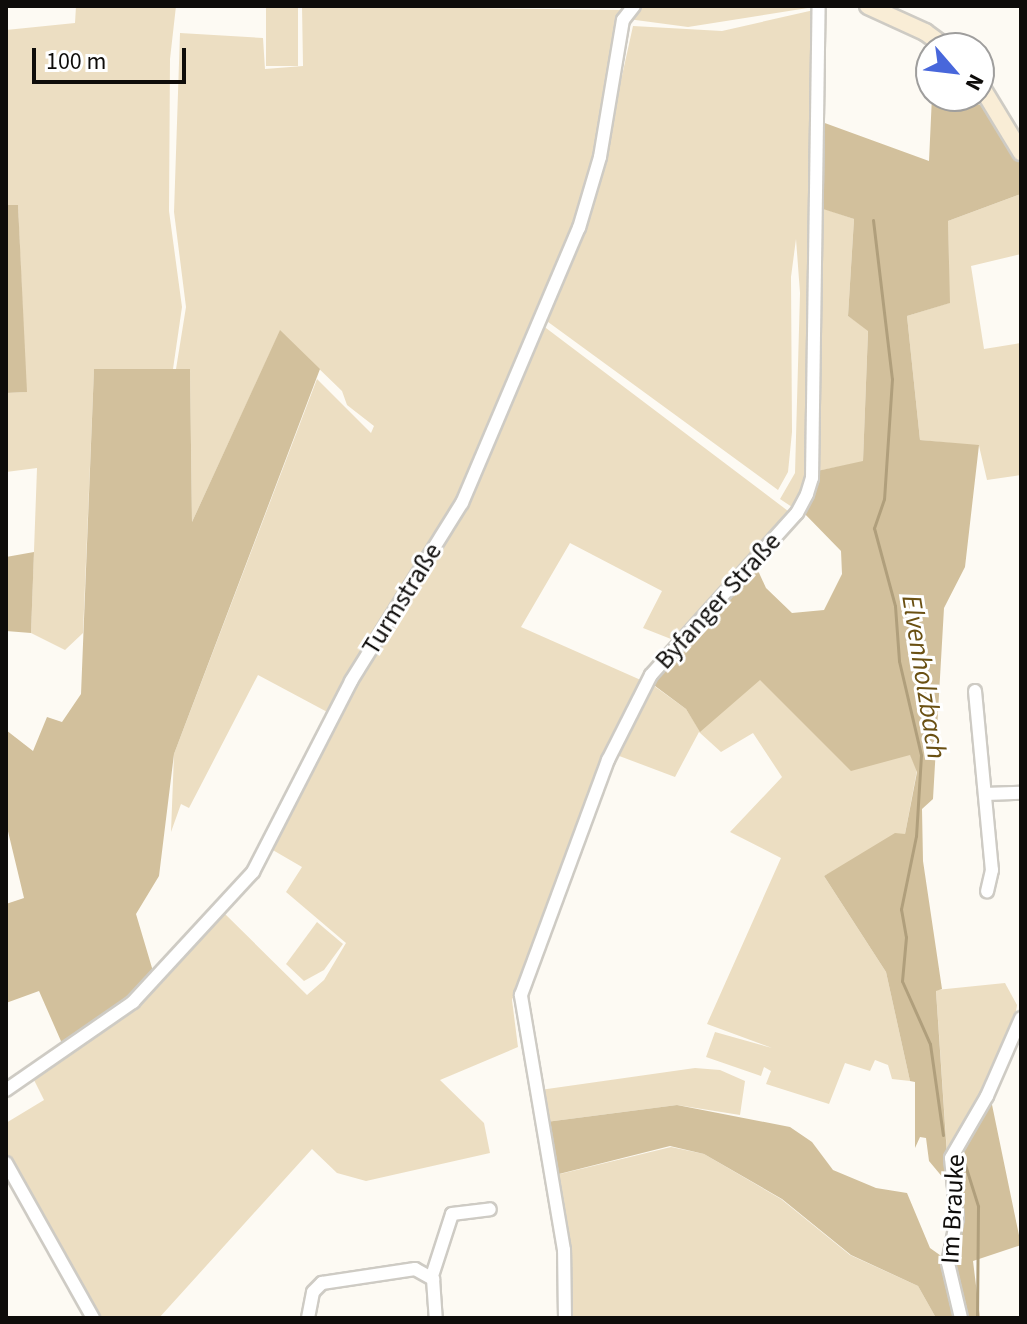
<!DOCTYPE html>
<html>
<head>
<meta charset="utf-8">
<style>
  body { margin:0 }
  #map { position:relative; width:1027px; height:1324px; overflow:hidden; background:#fdfaf3; font-family:"Source Sans 3",sans-serif }
  div>[style] { position:absolute }
  [style*='--x'] { left:calc(var(--x)*1px); top:calc(var(--y)*1px); width:calc(var(--w)*1px); rotate:calc(var(--a)*1deg) }
  .green>* { inset:0; background:#ecdec2; transform-origin:0 0 }
  .forest>* { inset:0; background:#d2c09c }
  .stream>* { height:3px; margin:-1.5px; padding:0 1.5px; transform-origin:1.5px; border-radius:1.5px; background:#b09f7c }
  .roads { filter:drop-shadow(2px 0 #cecbc4) drop-shadow(-2px 0 #cecbc4) drop-shadow(0 2px #cecbc4) drop-shadow(0 -2px #cecbc4) }
  .street>* { height:12px; margin:-6px; padding:0 6px; transform-origin:6px; border-radius:6px; background:#fff }
  .secondary>* { height:16px; margin:-8px; padding:0 8px; transform-origin:8px; border-radius:8px; background:#f9edd6 }
  span { translate:-50% -50%; white-space:nowrap; text-align:center; line-height:1.15; -webkit-text-stroke:6px #fff; paint-order:stroke }
  .street-label { font-size:26px; color:#0e0c0a }
  .water-label { font-size:28px; color:#6a5013; font-style:italic }
  .frame { position:absolute; inset:0; border:8px solid #0e0c0a; pointer-events:none }
  .north { position:absolute; left:915px; top:32px; width:80px; height:80px; box-sizing:border-box; background:#fff; border:2px solid #9f9e9d; border-radius:50%; rotate:118deg; font-size:22px; font-weight:700; line-height:32px; text-align:center; color:#0e0c0a }
  .north::after { content:''; display:block; margin:auto; width:28px; height:36px; background:#4867db; clip-path:polygon(50% 0,100% 100%,50% 72%,0 100%) }
  .scale { position:absolute; left:32px; top:48px; width:154px; height:36px; box-sizing:border-box; border:4px solid #0e0c0a; border-top:0; padding-left:10px; font-size:24px; line-height:28px; white-space:nowrap; color:#0e0c0a; -webkit-text-stroke:6px #fff; paint-order:stroke }
</style>
</head>
<body>
<div id="map">
  <div class="green">
    <i style="clip-path:polygon(76px 6px,176px 6px,170px 59px,169px 211px,182px 307px,173px 369px,94px 370px,83px 633px,65px 650px,31px 633px,37px 468px,6px 472px,6px 393px,26px 392px,18px 205px,6px 205px,6px 30px,75px 23px)"></i>
    <i style="left:266px;top:6px;width:32px;height:60px"></i>
    <i style="clip-path:polygon(302px 6px,625px 10px,587px 196px,468px 485px,331px 714px,258px 675px,189px 808px,181px 804px,171px 832px,174px 754px,317px 379px,371px 433px,374px 426px,347px 405px,342px 391px,280px 331px,192px 522px,190px 369px,176px 369px,186px 307px,174px 212px,180px 33px,263px 38px,265px 69px,303px 66px)"></i>
    <i style="clip-path:polygon(640px 6px,814px 6px,814px 7px,688px 27px,628px 19px)"></i>
    <i style="clip-path:polygon(814px 10px,807px 480px,795px 509px,780px 499px,795px 473px,800px 293px,796px 239px,791px 277px,792px 432px,788px 472px,778px 490px,544px 319px,590px 200px,594px 202px,633px 26px,722px 31px)"></i>
    <i style="clip-path:polygon(1021px 194px,1021px 254px,971px 266px,984px 349px,1021px 343px,1021px 475px,987px 480px,979px 446px,920px 440px,907px 316px,949px 303px,948px 221px)"></i>
    <i style="clip-path:polygon(819px 207px,854px 219px,848px 316px,868px 330px,863px 462px,817px 471px)"></i>
    <i style="clip-path:polygon(542px 325px,792px 514px,671px 639px,643px 628px,662px 591px,570px 543px,521px 627px,643px 681px,593px 788px,512px 1000px,518px 1047px,440px 1080px,484px 1123px,490px 1153px,366px 1181px,337px 1173px,312px 1149px,159px 1318px,100px 1318px,6px 1154px,6px 1123px,44px 1100px,33px 1078px,160px 985px,224px 913px,307px 995px,324px 980px,346px 943px,286px 892px,302px 867px,271px 849px,357px 679px,422px 571px)"></i>
    <i style="clip-path:polygon(760px 679px,851px 770px,910px 754px,917px 770px,905px 834px,824px 876px,886px 972px,910px 1081px,892px 1079px,888px 1065px,875px 1060px,870px 1071px,845px 1063px,829px 1104px,766px 1084px,771px 1071px,764px 1067px,761px 1076px,706px 1057px,715px 1032px,772px 1048px,707px 1024px,781px 858px,730px 832px,782px 777px,753px 733px,721px 752px,699px 732px,675px 777px,614px 754px,650px 683px,686px 709px,700px 731px)"></i>
    <i style="clip-path:polygon(317px 922px,343px 944px,324px 970px,304px 981px,286px 964px)"></i>
    <i style="clip-path:polygon(1005px 983px,1017px 1005px,1010px 1046px,947px 1153px,936px 990px)"></i>
    <i style="clip-path:polygon(695px 1068px,720px 1070px,745px 1081px,740px 1115px,677px 1105px,546px 1122px,540px 1090px)"></i>
    <i style="clip-path:polygon(671px 1147px,704px 1154px,781px 1199px,850px 1255px,918px 1286px,936px 1318px,570px 1318px,556px 1175px)"></i>
  </div>
  <div class="forest">
    <i style="clip-path:polygon(932px 96px,988px 106px,1021px 164px,1021px 194px,948px 221px,950px 303px,907px 316px,920px 440px,979px 445px,965px 567px,944px 608px,933px 799px,922px 809px,923px 861px,942px 989px,936px 991px,949px 1185px,929px 1161px,926px 1138px,920px 1137px,915px 1148px,915px 1082px,910px 1081px,886px 972px,824px 876px,895px 833px,905px 834px,917px 772px,910px 755px,851px 771px,760px 680px,700px 732px,686px 709px,651px 683px,755px 564px,766px 588px,792px 613px,824px 610px,842px 574px,841px 551px,802px 511px,817px 471px,863px 461px,868px 331px,848px 316px,854px 219px,820px 208px,822px 122px,929px 161px)"></i>
    <i style="clip-path:polygon(6px 205px,18px 205px,27px 392px,6px 393px)"></i>
    <i style="clip-path:polygon(280px 330px,320px 369px,174px 754px,159px 876px,136px 914px,155px 978px,64px 1048px,39px 991px,6px 1003px,6px 904px,24px 898px,6px 823px,6px 730px,33px 751px,47px 717px,62px 722px,81px 694px,94px 369px,190px 369px,192px 522px)"></i>
    <i style="clip-path:polygon(34px 552px,31px 633px,6px 631px,6px 557px)"></i>
    <i style="clip-path:polygon(990px 1095px,1021px 1245px,973px 1261px,980px 1318px,964px 1318px,952px 1274px,953px 1168px,958px 1148px)"></i>
    <i style="clip-path:polygon(677px 1105px,790px 1127px,812px 1142px,833px 1170px,876px 1188px,907px 1193px,930px 1248px,944px 1258px,958px 1318px,936px 1318px,918px 1286px,851px 1255px,782px 1199px,704px 1154px,670px 1146px,555px 1175px,546px 1122px)"></i>
  </div>
  <div class="stream">
    <i style="--x:873;--y:220;--w:160;--a:83.2"></i>
    <i style="--x:892;--y:379;--w:120;--a:93.8"></i>
    <i style="--x:884;--y:499;--w:31;--a:109"></i>
    <i style="--x:874;--y:528;--w:81;--a:74.9"></i>
    <i style="--x:895;--y:606;--w:55;--a:85.8"></i>
    <i style="--x:899;--y:661;--w:97;--a:76.8"></i>
    <i style="--x:921;--y:755;--w:81;--a:93.5"></i>
    <i style="--x:916;--y:836;--w:75;--a:101.6"></i>
    <i style="--x:901;--y:909;--w:28;--a:80"></i>
    <i style="--x:906;--y:937;--w:44;--a:95.2"></i>
    <i style="--x:902;--y:981;--w:69;--a:66"></i>
    <i style="--x:930;--y:1044;--w:92;--a:81.9"></i>
    <i style="--x:961;--y:1152;--w:57;--a:72.5"></i>
    <i style="--x:978;--y:1206;--w:112;--a:90.5"></i>
  </div>
  <div class="roads">
    <div class="street">
      <i style="--x:975;--y:691;--w:180;--a:84.6"></i>
      <i style="--x:992;--y:870;--w:22;--a:103"></i>
      <i style="--x:985;--y:794;--w:36;--a:-2"></i>
      <i style="--x:6;--y:1090;--w:155;--a:-34.7"></i>
      <i style="--x:133;--y:1002;--w:177;--a:-47.3"></i>
      <i style="--x:253;--y:872;--w:215;--a:-62.8"></i>
      <i style="--x:351;--y:681;--w:210;--a:-58.1"></i>
      <i style="--x:462;--y:503;--w:299;--a:-67"></i>
      <i style="--x:579;--y:228;--w:74;--a:-73.5"></i>
      <i style="--x:600;--y:157;--w:139;--a:-80.5"></i>
      <i style="--x:623;--y:20;--w:18;--a:-52"></i>
      <i style="--x:6;--y:1163;--w:178;--a:60.7"></i>
      <i style="--x:432;--y:1276;--w:65;--a:-72.1"></i>
      <i style="--x:452;--y:1214;--w:38;--a:-7"></i>
      <i style="--x:308;--y:1318;--w:26;--a:-79"></i>
      <i style="--x:313;--y:1292;--w:13;--a:-45"></i>
      <i style="--x:322;--y:1283;--w:94;--a:-8.6"></i>
      <i style="--x:415;--y:1269;--w:21;--a:29"></i>
      <i style="--x:433;--y:1279;--w:39;--a:86"></i>
      <i style="--x:565;--y:1318;--w:68;--a:-90.8"></i>
      <i style="--x:564;--y:1250;--w:259;--a:-99.6"></i>
      <i style="--x:521;--y:995;--w:251;--a:-69.7"></i>
      <i style="--x:608;--y:760;--w:95;--a:-63.2"></i>
      <i style="--x:651;--y:675;--w:218;--a:-48"></i>
      <i style="--x:797;--y:513;--w:21;--a:-62"></i>
      <i style="--x:807;--y:494;--w:17;--a:-73"></i>
      <i style="--x:812;--y:478;--w:472;--a:-89.2"></i>
      <i style="--x:961;--y:1318;--w:57;--a:-103.3"></i>
      <i style="--x:948;--y:1263;--w:46;--a:-78.7"></i>
      <i style="--x:957;--y:1218;--w:60;--a:-95.7"></i>
      <i style="--x:951;--y:1158;--w:72;--a:-59.9"></i>
      <i style="--x:987;--y:1096;--w:85;--a:-66.4"></i>
    </div>
    <div class="secondary">
      <i style="--x:868;--y:6;--w:63;--a:24.5"></i>
      <i style="--x:925;--y:32;--w:27;--a:36"></i>
      <i style="--x:979;--y:83;--w:81;--a:58.7"></i>
    </div>
  </div>
  <div class="street-label">
    <span style="left:402px;top:599px;rotate:-58deg">Turmstraße</span>
    <span style="left:718px;top:601px;rotate:-48deg">Byfanger Straße</span>
    <span style="left:953px;top:1209px;rotate:-87deg">Im Brauke</span>
  </div>
  <div class="water-label">
    <span style="left:924px;top:677px;rotate:81deg">Elvenholzbach</span>
  </div>
  <div class="frame"></div>
  <div class="north">N</div>
  <div class="scale">100 m</div>
</div>
</body>
</html>
